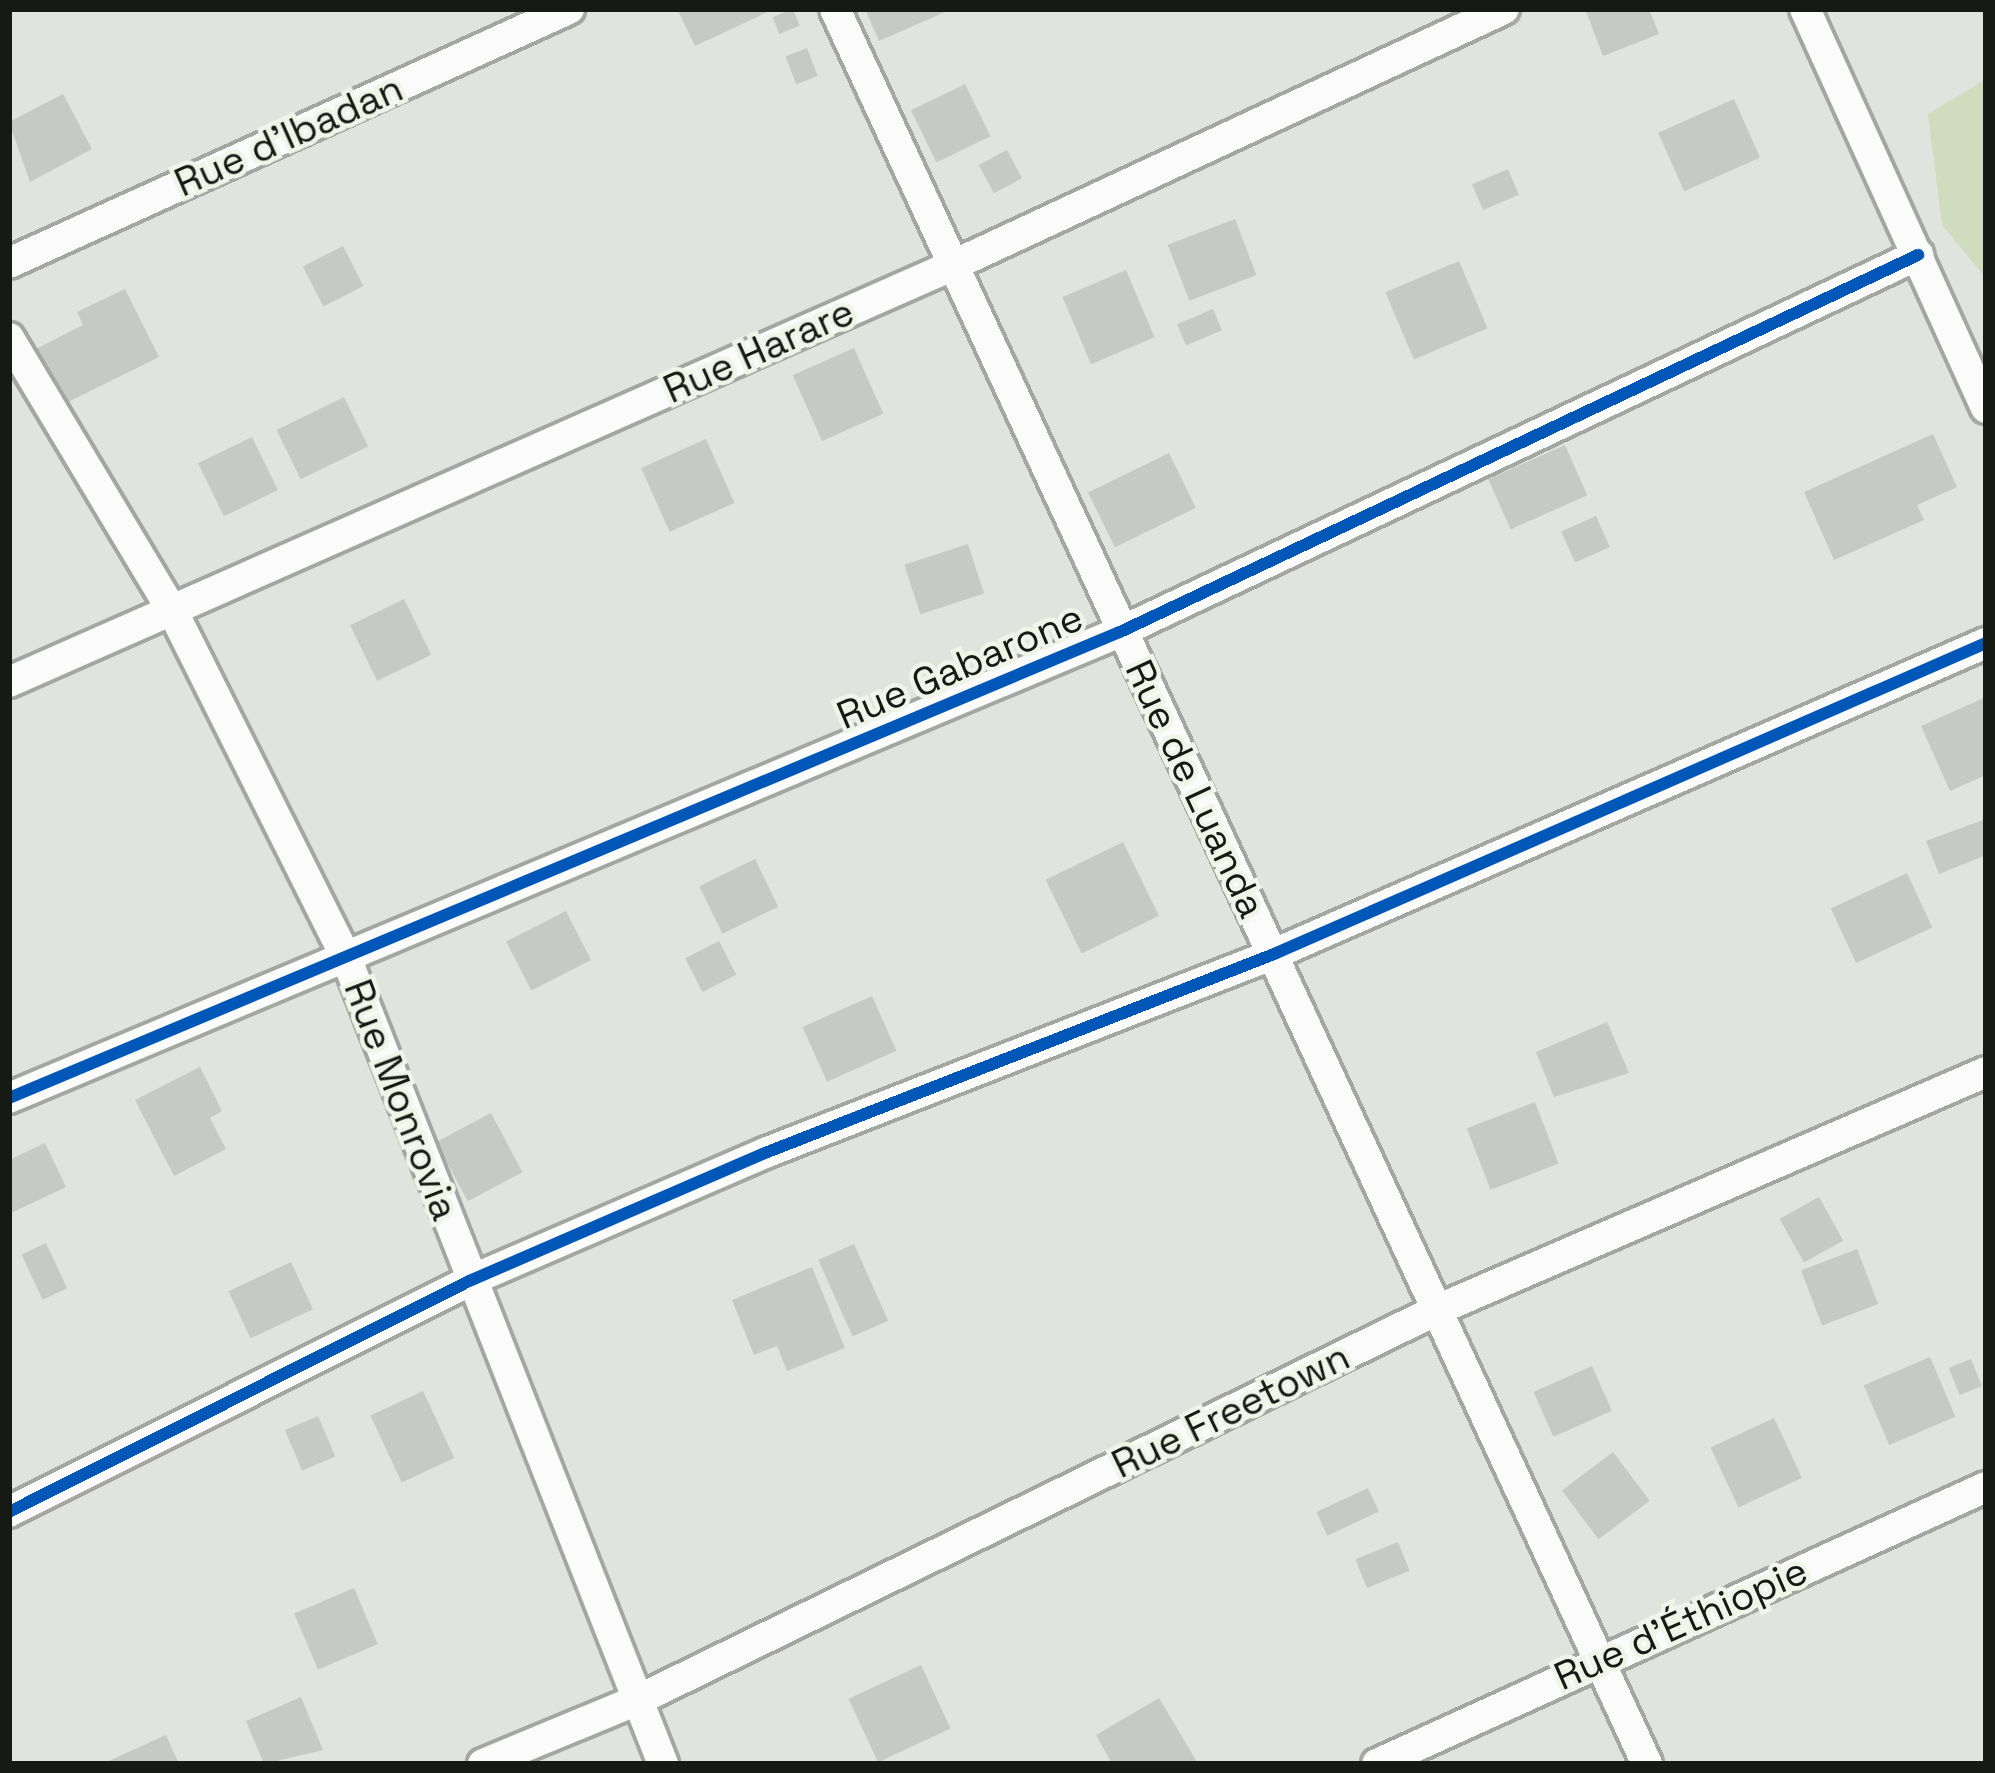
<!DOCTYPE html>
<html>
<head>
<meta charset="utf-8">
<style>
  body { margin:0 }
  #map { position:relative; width:1995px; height:1773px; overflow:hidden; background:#e1e4de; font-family:"Space Grotesk",sans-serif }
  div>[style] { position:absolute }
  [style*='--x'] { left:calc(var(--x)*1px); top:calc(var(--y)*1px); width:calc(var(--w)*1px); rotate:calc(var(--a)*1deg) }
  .green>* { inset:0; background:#d0dcbd }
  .building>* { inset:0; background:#c7c9c4; transform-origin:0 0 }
  .roads { filter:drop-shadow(3px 0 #a3a6a1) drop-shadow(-3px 0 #a3a6a1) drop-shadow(0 3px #a3a6a1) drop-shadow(0 -3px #a3a6a1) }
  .minor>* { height:30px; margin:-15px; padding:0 15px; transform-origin:15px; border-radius:15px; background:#fafbfa }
  .cycleway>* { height:12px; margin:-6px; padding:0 6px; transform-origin:6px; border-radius:6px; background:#0057b8 }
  span { translate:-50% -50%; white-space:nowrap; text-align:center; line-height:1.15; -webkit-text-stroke:9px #f0f5e7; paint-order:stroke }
  .street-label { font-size:39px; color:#171915 }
  .frame { position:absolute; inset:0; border:12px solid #171915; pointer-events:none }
</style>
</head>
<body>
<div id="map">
  <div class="green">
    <i style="clip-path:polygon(1986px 79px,1986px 278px,1942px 225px,1928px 114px)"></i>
  </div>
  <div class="building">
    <i style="clip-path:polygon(677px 9px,774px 9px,695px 46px)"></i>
    <i style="left:793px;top:9px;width:18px;height:22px;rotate:68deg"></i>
    <i style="clip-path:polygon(865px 9px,952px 9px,879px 41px)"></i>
    <i style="clip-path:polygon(1585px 9px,1649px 9px,1659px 34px,1603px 56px)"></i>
    <i style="left:807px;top:48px;width:30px;height:23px;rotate:69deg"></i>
    <i style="left:965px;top:84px;width:58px;height:60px;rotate:64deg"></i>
    <i style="clip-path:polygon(63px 94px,92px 149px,30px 182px,9px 122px)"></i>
    <i style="left:1734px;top:99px;width:64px;height:83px;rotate:66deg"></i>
    <i style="left:1007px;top:150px;width:32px;height:32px;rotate:62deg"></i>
    <i style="left:1508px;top:169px;width:28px;height:39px;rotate:67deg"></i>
    <i style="left:1235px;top:219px;width:60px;height:72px;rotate:69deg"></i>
    <i style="left:343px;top:246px;width:45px;height:45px;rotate:63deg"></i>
    <i style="left:1459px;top:261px;width:73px;height:80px;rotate:67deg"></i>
    <i style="left:1126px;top:270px;width:73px;height:69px;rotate:67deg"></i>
    <i style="clip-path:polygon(125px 289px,159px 357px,56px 408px,28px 353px,83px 325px,77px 312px)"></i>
    <i style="left:1213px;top:309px;width:23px;height:39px;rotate:67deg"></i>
    <i style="left:854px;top:348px;width:72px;height:67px;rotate:66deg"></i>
    <i style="left:344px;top:397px;width:55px;height:75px;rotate:64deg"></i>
    <i style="clip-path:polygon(1933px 434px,1957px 487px,1917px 505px,1924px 520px,1834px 560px,1804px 492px)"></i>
    <i style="left:252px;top:437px;width:59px;height:60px;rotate:64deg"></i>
    <i style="left:706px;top:439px;width:70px;height:71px;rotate:66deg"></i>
    <i style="left:1565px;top:445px;width:55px;height:84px;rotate:66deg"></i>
    <i style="left:1169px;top:453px;width:61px;height:90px;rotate:64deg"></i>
    <i style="left:1596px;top:516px;width:34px;height:38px;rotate:66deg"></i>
    <i style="left:968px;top:544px;width:52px;height:67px;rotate:72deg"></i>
    <i style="left:404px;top:599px;width:62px;height:60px;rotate:64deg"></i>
    <i style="clip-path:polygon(1986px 697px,1986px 775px,1950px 791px,1921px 726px)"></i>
    <i style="clip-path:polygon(1983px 820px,1986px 855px,1939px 874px,1926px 841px)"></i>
    <i style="left:1123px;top:842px;width:82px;height:86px;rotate:64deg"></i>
    <i style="left:755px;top:859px;width:53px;height:62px;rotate:64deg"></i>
    <i style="left:1907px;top:873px;width:60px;height:84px;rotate:65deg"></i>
    <i style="left:566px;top:911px;width:55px;height:67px;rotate:63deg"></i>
    <i style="left:719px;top:941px;width:38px;height:38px;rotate:63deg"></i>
    <i style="left:872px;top:996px;width:60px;height:76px;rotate:66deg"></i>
    <i style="clip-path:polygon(1607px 1022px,1629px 1073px,1554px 1097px,1536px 1052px)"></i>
    <i style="clip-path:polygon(200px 1067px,222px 1111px,210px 1118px,226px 1149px,174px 1176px,135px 1100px)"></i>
    <i style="left:1535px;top:1102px;width:66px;height:73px;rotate:69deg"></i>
    <i style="left:491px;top:1113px;width:67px;height:62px;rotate:62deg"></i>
    <i style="clip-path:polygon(45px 1143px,66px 1187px,9px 1214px,9px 1160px)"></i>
    <i style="left:1819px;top:1197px;width:50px;height:45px;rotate:61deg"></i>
    <i style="left:46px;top:1243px;width:50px;height:27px;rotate:65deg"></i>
    <i style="left:854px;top:1244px;width:84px;height:39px;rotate:66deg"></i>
    <i style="left:1857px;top:1249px;width:59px;height:60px;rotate:69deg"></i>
    <i style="left:291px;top:1262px;width:52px;height:69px;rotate:65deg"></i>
    <i style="clip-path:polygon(812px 1267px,845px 1348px,787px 1371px,777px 1346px,754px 1355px,732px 1300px)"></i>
    <i style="left:1930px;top:1357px;width:65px;height:72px;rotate:67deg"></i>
    <i style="left:1971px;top:1359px;width:29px;height:24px;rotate:68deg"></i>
    <i style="left:1592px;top:1366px;width:49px;height:64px;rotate:66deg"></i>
    <i style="left:423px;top:1391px;width:74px;height:58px;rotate:65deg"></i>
    <i style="left:318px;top:1416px;width:44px;height:36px;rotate:67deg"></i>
    <i style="left:1774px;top:1418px;width:66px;height:70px;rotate:65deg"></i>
    <i style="left:1613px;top:1452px;width:61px;height:64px;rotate:53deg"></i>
    <i style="left:1368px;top:1488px;width:26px;height:57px;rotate:65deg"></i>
    <i style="left:1398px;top:1542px;width:31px;height:46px;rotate:68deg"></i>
    <i style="left:354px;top:1588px;width:61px;height:65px;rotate:67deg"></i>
    <i style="left:921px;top:1665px;width:70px;height:80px;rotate:65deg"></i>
    <i style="clip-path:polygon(301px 1697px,323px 1750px,264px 1764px,246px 1721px)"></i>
    <i style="clip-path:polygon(1159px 1698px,1197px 1762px,1112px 1764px,1096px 1735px)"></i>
    <i style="clip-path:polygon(166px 1735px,179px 1764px,102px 1764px)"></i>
  </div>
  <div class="roads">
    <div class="minor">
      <i style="--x:835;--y:9;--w:1934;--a:65.17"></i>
      <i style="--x:1805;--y:9;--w:438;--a:65.6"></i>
      <i style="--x:9;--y:263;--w:615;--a:-24.4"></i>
      <i style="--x:9;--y:338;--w:317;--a:59.1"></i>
      <i style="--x:172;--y:610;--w:391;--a:63.4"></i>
      <i style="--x:347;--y:960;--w:864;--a:68.54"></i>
      <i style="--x:9;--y:682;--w:1037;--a:-23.82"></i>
      <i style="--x:958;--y:263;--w:602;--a:-24.95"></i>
      <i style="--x:9;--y:1098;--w:1205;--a:-22.76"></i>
      <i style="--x:1120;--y:632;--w:883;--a:-25.29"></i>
      <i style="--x:9;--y:1512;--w:515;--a:-26.66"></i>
      <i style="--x:469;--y:1281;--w:322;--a:-23.4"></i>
      <i style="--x:765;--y:1153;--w:547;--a:-21.35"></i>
      <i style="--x:1274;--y:954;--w:777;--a:-23.6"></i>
      <i style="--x:483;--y:1764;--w:170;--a:-22.5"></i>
      <i style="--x:640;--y:1699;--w:887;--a:-26.02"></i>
      <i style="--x:1437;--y:1310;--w:598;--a:-23.44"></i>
      <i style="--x:1377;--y:1764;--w:669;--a:-24.46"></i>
    </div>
  </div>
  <div class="cycleway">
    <i style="--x:9;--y:1098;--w:1205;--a:-22.76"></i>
    <i style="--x:1120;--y:632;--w:883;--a:-25.29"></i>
    <i style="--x:9;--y:1512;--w:515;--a:-26.66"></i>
    <i style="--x:469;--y:1281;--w:322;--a:-23.4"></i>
    <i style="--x:765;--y:1153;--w:547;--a:-21.35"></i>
    <i style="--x:1274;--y:954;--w:777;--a:-23.6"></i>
  </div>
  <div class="street-label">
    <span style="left:289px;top:136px;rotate:-24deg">Rue d'Ibadan</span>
    <span style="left:759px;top:351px;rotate:-24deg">Rue Harare</span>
    <span style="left:960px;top:667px;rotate:-23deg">Rue Gabarone</span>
    <span style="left:1195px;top:789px;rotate:65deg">Rue de Luanda</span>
    <span style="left:401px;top:1100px;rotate:69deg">Rue Monrovia</span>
    <span style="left:1231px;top:1411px;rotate:-26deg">Rue Freetown</span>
    <span style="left:1681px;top:1624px;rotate:-24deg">Rue d'Éthiopie</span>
  </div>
  <div class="frame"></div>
</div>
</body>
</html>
